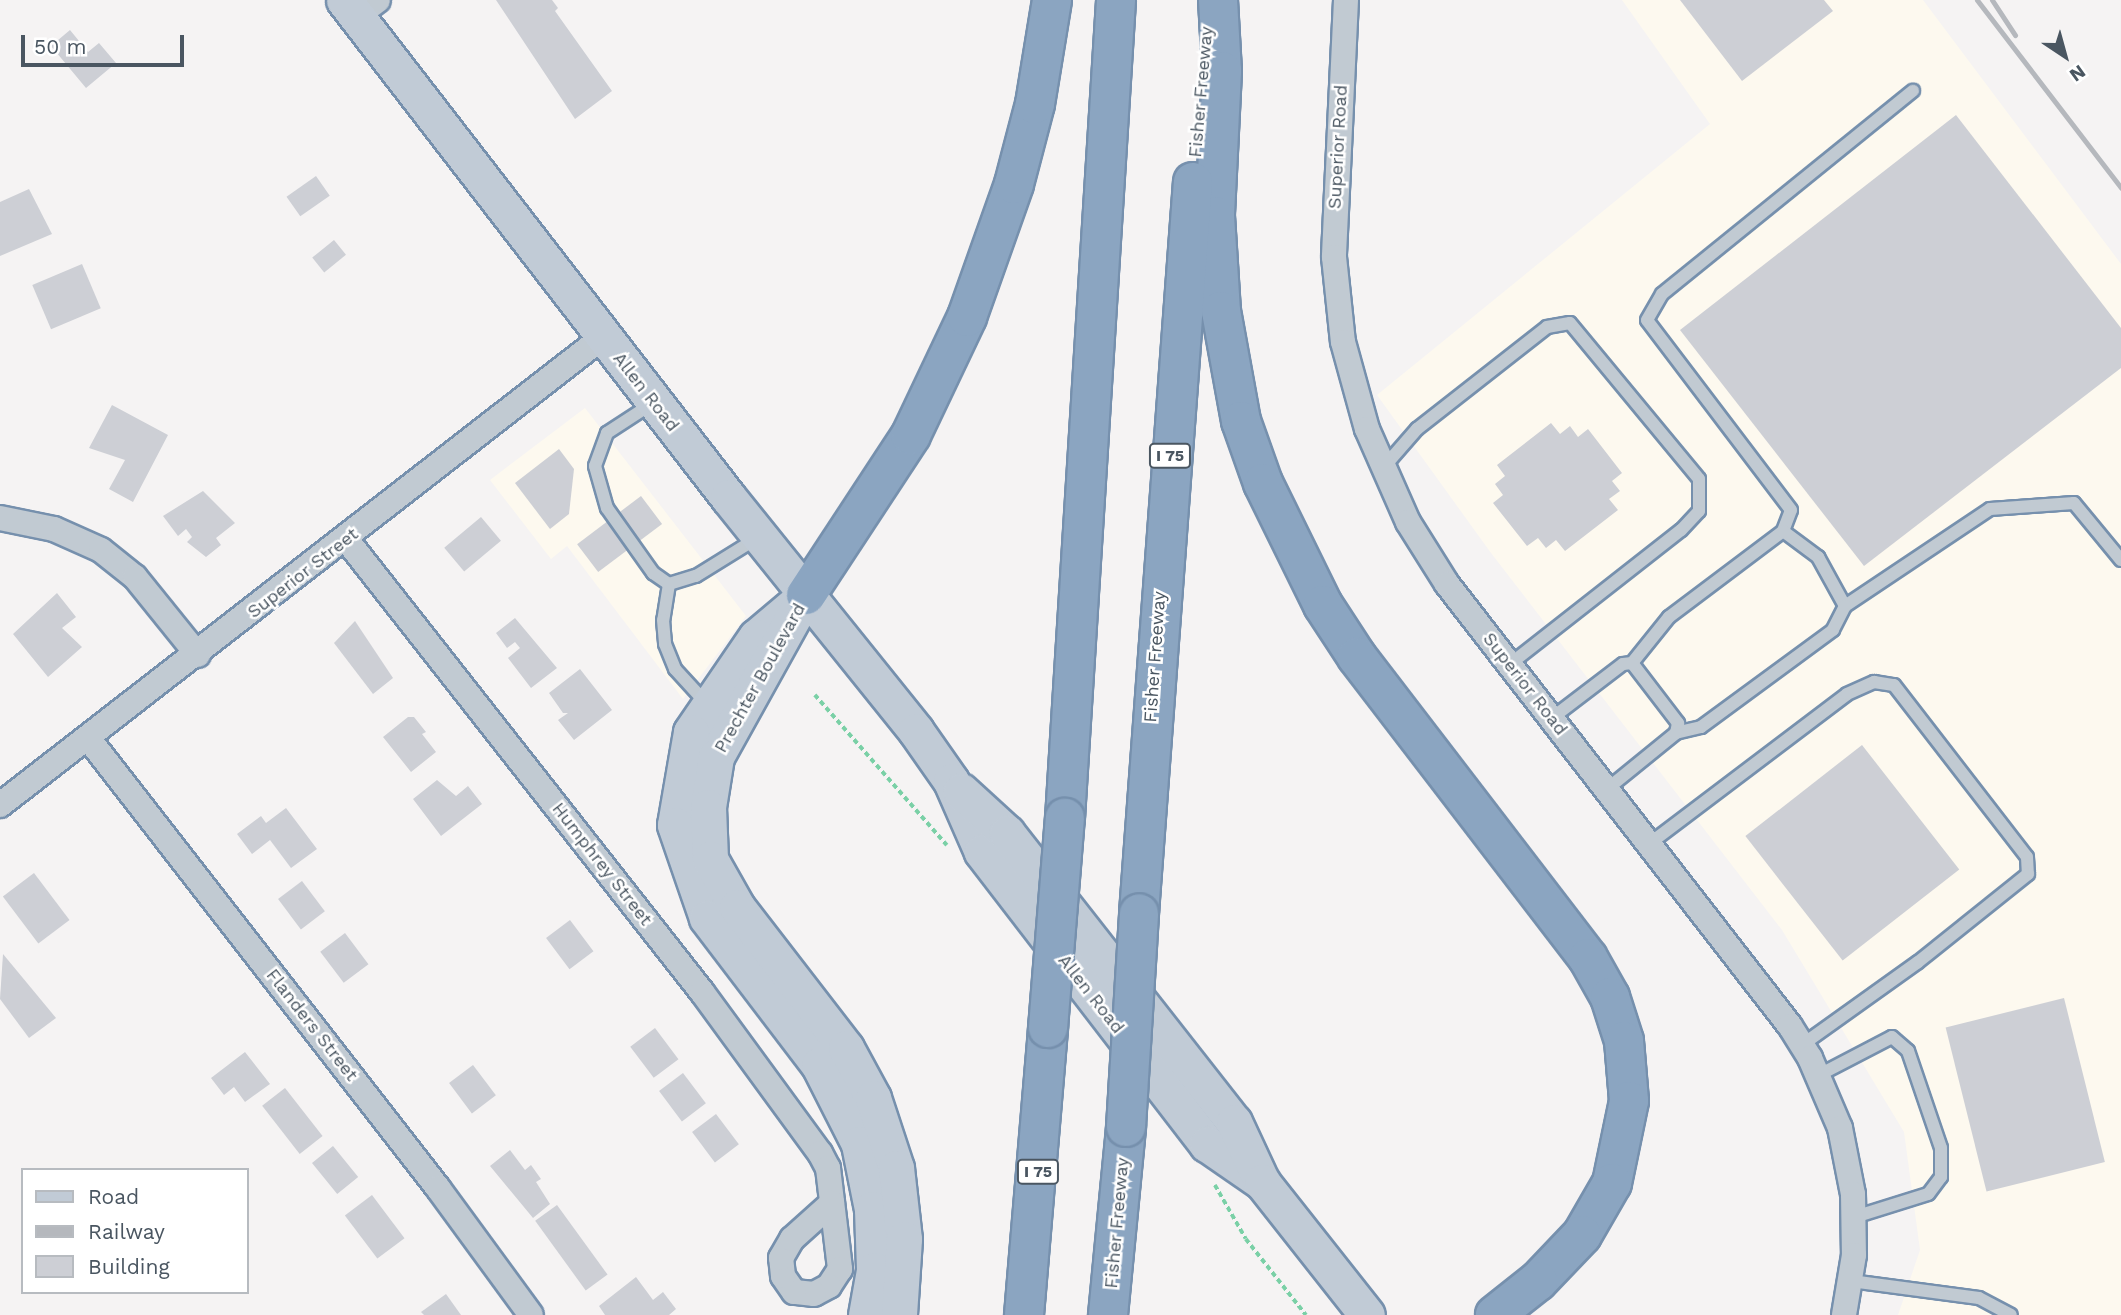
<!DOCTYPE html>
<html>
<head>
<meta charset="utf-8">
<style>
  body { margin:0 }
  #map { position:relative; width:2121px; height:1315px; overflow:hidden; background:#f5f3f3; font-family:"Work Sans",sans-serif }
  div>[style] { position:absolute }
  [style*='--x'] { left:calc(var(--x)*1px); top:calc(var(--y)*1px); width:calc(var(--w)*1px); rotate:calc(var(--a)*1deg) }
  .commercial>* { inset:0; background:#fdf9ef }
  .building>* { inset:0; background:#cdcfd5; transform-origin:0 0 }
  .path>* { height:3.5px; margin-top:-1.75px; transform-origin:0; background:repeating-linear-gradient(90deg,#7ad0a6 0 5px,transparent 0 8.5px) }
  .roads { filter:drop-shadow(2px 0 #7690ad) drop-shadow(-2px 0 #7690ad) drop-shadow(0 2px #7690ad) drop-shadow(0 -2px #7690ad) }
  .service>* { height:12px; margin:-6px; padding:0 6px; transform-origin:6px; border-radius:6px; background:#c1cad2 }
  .minor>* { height:24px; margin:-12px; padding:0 12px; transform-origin:12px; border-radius:12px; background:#c1cad2 }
  .secondary>* { height:35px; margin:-17.5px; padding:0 17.5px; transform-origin:17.5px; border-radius:17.5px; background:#c1cbd6 }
  .motorway>* { height:38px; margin:-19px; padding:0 19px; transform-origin:19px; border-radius:19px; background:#8ba5c1 }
  .rail>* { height:5px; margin:-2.5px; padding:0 2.5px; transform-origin:2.5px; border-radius:2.5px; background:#b5b8bd }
  .bridges { filter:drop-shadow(2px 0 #7690ad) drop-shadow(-2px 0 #7690ad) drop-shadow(0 2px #7690ad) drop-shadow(0 -2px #7690ad) }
  .motorway-bridge>* { height:38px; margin:-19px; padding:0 19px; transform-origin:19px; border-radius:19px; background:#8ba5c1 }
  span { translate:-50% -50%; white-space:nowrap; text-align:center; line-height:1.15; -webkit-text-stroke:5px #fff; paint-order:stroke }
  .shield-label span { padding:2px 5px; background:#fff; border:2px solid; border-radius:5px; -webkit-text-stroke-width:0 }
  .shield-label { font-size:16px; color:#4a5661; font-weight:700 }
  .street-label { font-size:18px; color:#4a5661 }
  .legend { position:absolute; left:21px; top:1168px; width:228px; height:126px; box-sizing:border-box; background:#fff; border:2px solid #b7bbc0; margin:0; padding:9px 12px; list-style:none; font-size:21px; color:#4a5661 }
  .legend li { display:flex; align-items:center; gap:14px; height:35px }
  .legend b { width:35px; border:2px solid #b7bbc0 }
  .north { position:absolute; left:2030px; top:21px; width:70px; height:70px; -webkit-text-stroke:5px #fff; paint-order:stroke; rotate:144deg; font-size:19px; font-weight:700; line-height:28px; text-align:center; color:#4a5661 }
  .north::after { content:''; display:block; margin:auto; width:24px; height:32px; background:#4a5661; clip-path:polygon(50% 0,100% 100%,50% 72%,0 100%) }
  .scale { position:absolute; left:21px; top:35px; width:163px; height:32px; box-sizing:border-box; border:4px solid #4a5661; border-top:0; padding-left:9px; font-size:21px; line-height:24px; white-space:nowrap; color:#4a5661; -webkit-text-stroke:5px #fff; paint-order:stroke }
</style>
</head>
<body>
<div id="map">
  <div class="commercial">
    <i style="clip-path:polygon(1622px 0,1923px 0,2121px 264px,2121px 1315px,1898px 1315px,1920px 1250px,1904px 1132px,1782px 930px,1491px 553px,1377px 395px,1710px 124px)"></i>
    <i style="clip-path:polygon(585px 408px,746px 616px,683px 699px,567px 546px,551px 559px,490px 480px)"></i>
  </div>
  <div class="building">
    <i style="clip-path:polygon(496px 0,552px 0,558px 8px,555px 11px,612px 91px,575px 119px)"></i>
    <i style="clip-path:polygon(1680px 0,1824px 0,1833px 11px,1742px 81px)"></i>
    <i style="clip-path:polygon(70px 30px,88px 52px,99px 43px,116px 63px,86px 88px,51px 46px)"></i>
    <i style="clip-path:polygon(1956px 115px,2121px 328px,2121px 368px,1864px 566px,1680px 330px)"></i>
    <i style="left:316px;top:176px;width:24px;height:36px;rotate:55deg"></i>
    <i style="clip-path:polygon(29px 189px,52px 234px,0 256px,0 202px)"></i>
    <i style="left:334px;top:240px;width:19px;height:28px;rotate:51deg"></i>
    <i style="left:82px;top:264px;width:48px;height:54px;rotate:67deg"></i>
    <i style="clip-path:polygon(112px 405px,168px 435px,133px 502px,109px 489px,125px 460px,89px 448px)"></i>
    <i style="clip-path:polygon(1551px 423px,1560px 434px,1570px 426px,1578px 437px,1588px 429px,1622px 473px,1612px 481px,1620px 491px,1609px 499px,1618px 510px,1565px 551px,1556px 540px,1546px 548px,1538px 538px,1527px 546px,1493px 503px,1503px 495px,1495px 484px,1505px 476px,1497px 465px)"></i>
    <i style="clip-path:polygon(559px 449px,574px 469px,569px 514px,550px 529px,515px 483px)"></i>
    <i style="clip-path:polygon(203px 491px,235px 523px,216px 538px,221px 545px,206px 557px,187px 542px,192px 537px,186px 529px,178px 536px,163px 516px)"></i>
    <i style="left:641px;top:496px;width:35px;height:80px;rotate:53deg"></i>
    <i style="left:481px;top:517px;width:31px;height:48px;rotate:50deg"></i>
    <i style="clip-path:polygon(57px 593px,76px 617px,62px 628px,82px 647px,48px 677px,13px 634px)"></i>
    <i style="clip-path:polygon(515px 618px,557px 668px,531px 688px,508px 658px,520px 648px,515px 642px,507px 648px,496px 633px)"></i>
    <i style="clip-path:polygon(355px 621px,393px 678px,373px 694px,334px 643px)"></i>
    <i style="clip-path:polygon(580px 669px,612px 710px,574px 740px,558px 720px,568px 713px,563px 713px,549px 693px)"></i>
    <i style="clip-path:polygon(408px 717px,414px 717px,426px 732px,422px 734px,436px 752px,411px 772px,383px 737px)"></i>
    <i style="left:1862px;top:745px;width:158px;height:148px;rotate:52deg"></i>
    <i style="clip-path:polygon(437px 780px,456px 796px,468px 786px,482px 804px,441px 836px,413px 799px)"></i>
    <i style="clip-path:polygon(286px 808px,317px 849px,291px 868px,270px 840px,252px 854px,237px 834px,261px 816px,266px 823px)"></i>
    <i style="left:34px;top:873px;width:59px;height:39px;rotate:53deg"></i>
    <i style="left:302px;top:881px;width:38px;height:30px;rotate:53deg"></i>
    <i style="left:570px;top:920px;width:39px;height:30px;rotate:53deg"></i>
    <i style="left:345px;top:933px;width:39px;height:31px;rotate:53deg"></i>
    <i style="clip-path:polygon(3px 954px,56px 1018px,29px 1038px,0 999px)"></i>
    <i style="left:2064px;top:998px;width:169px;height:122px;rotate:76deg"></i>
    <i style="left:655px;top:1028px;width:39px;height:31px;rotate:53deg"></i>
    <i style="clip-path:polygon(245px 1052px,270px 1084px,245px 1102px,234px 1087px,224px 1095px,211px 1078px)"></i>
    <i style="left:473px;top:1065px;width:38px;height:30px;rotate:53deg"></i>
    <i style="left:683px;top:1073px;width:38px;height:30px;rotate:53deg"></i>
    <i style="left:285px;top:1088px;width:61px;height:29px;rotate:52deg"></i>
    <i style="left:716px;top:1114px;width:38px;height:30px;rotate:53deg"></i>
    <i style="left:333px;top:1146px;width:40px;height:27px;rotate:51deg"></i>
    <i style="clip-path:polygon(510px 1150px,525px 1170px,531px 1165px,541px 1179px,536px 1182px,550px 1204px,533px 1218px,490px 1166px)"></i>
    <i style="left:372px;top:1195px;width:54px;height:34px;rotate:53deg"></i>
    <i style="left:557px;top:1205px;width:86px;height:27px;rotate:54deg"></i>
    <i style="clip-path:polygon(636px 1277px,653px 1300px,663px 1292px,676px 1309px,669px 1315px,605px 1315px,599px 1306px)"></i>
    <i style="clip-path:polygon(446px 1294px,461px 1315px,424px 1315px,421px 1312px)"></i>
  </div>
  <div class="path">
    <i style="--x:815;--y:695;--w:200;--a:48.7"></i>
    <i style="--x:1215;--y:1185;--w:62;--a:60.1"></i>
    <i style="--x:1246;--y:1239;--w:97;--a:51.7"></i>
  </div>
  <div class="roads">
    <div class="service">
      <i style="--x:653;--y:403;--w:55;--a:146.9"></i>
      <i style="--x:607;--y:433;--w:35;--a:110"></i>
      <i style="--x:595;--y:466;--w:44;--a:74.1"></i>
      <i style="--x:607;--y:508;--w:80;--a:54.7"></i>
      <i style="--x:653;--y:573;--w:19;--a:35"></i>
      <i style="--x:669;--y:584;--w:28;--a:-17"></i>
      <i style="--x:696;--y:576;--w:74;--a:-31.8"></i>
      <i style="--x:1383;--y:468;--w:52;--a:-48.9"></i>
      <i style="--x:1417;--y:429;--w:165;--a:-38.1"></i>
      <i style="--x:1547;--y:327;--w:23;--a:-10"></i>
      <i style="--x:1570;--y:323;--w:202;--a:50.4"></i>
      <i style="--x:1699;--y:479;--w:32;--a:90"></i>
      <i style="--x:1699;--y:511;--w:26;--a:133"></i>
      <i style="--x:1681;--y:530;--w:217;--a:141.9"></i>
      <i style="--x:1783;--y:531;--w:22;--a:-69"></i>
      <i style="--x:1791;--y:510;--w:238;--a:-127.2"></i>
      <i style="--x:1647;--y:320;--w:30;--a:-60"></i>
      <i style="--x:1662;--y:294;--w:323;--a:-39"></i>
      <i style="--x:669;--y:584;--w:36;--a:99"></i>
      <i style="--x:663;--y:620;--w:24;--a:85"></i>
      <i style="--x:665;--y:644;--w:27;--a:68"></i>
      <i style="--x:675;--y:669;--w:49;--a:47.5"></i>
      <i style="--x:1845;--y:606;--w:174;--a:-33.8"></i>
      <i style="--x:1990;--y:509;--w:84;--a:-4.1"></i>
      <i style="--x:2074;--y:503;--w:74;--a:50.5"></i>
      <i style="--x:1632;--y:663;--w:59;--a:-51.2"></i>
      <i style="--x:1669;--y:617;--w:143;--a:-37"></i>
      <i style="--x:1783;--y:531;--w:44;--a:36.6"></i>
      <i style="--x:1818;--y:557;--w:56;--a:61.1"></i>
      <i style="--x:1845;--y:606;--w:27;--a:117"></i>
      <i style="--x:1833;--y:630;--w:164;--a:143.7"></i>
      <i style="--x:1701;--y:727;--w:26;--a:167"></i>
      <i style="--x:1552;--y:718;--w:89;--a:-37.3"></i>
      <i style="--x:1623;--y:664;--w:9;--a:-6"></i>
      <i style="--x:1632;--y:663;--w:76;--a:52.5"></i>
      <i style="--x:1678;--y:723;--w:10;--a:101"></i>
      <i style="--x:1676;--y:733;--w:89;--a:140.9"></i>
      <i style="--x:1649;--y:844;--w:248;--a:-37.1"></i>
      <i style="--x:1847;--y:694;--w:30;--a:-24"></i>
      <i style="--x:1874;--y:682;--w:20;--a:9"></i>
      <i style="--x:1894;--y:685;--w:217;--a:52.3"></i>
      <i style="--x:2027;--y:857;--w:17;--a:87"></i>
      <i style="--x:2028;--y:874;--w:141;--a:141.3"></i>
      <i style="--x:1918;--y:962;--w:143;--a:144.4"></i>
      <i style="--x:1819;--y:1075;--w:82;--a:-27.5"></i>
      <i style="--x:1892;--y:1037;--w:21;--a:41"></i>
      <i style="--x:1908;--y:1051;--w:102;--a:71.2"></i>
      <i style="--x:1941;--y:1148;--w:29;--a:90"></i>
      <i style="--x:1941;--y:1177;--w:21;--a:127"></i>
      <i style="--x:1928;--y:1194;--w:77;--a:162.7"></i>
      <i style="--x:1851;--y:1281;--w:129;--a:7.6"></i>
      <i style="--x:1979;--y:1298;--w:36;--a:28"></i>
    </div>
    <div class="minor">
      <i style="--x:1346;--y:0;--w:257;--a:92.7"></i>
      <i style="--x:1334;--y:257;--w:85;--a:84"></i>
      <i style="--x:1343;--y:342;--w:90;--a:74.6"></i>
      <i style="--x:1367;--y:429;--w:102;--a:66.2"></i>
      <i style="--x:1408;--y:522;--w:73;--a:57.8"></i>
      <i style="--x:1447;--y:584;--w:559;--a:52.19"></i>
      <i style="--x:1790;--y:1026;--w:38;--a:58"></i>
      <i style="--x:1810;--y:1058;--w:76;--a:66.8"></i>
      <i style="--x:1840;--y:1128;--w:67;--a:78.9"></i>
      <i style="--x:1853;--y:1194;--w:61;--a:89.1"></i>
      <i style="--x:1854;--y:1255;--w:61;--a:99.5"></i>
      <i style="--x:357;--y:16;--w:26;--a:-37"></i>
      <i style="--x:0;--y:518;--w:55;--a:11.5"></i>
      <i style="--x:54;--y:529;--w:51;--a:24.1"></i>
      <i style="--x:101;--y:550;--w:43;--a:38.5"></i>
      <i style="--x:135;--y:577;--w:100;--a:51.1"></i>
      <i style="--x:346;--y:539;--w:576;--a:51.84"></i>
      <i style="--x:702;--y:992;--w:200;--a:53.8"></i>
      <i style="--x:820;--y:1153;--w:17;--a:62"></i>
      <i style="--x:828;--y:1168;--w:102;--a:83.2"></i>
      <i style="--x:840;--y:1269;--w:20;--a:123"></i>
      <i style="--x:829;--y:1286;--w:17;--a:152"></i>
      <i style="--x:814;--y:1294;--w:20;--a:-174"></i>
      <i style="--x:794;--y:1292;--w:19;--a:-125"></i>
      <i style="--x:783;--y:1276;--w:18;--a:-96"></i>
      <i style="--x:781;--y:1258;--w:22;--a:-60"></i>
      <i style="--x:792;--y:1239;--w:54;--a:-42"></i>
      <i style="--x:88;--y:738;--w:570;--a:52.13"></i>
      <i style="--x:438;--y:1188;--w:157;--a:53.8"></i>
      <i style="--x:0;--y:805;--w:763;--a:-37.82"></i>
    </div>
    <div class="secondary">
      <i style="--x:344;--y:0;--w:628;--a:52.31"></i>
      <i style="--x:728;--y:497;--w:300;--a:51.2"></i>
      <i style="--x:916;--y:731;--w:61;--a:55"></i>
      <i style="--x:951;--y:781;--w:77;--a:66.4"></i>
      <i style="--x:982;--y:852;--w:369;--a:52.4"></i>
      <i style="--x:1207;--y:1144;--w:67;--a:34.6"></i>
      <i style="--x:806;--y:595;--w:65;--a:140"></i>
      <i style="--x:756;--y:637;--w:115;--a:124.4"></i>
      <i style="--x:691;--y:732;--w:94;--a:99.8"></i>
      <i style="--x:675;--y:825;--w:98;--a:71"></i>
      <i style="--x:707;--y:918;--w:185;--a:52.7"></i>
      <i style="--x:819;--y:1065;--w:89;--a:63.1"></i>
      <i style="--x:859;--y:1144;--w:66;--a:78.7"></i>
      <i style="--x:872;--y:1209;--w:61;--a:88.1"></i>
      <i style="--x:874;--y:1270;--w:46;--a:100.1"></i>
      <i style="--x:799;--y:607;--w:171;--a:119"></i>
      <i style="--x:716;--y:757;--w:51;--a:99.1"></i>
      <i style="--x:708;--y:807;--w:52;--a:87.8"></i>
      <i style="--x:710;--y:859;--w:55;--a:60.6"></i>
      <i style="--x:737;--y:907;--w:178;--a:52.3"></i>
      <i style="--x:846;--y:1048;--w:57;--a:61.6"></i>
      <i style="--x:873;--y:1098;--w:74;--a:71.8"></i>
      <i style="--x:896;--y:1168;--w:71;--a:83.6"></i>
      <i style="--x:904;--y:1239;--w:76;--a:93.8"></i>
      <i style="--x:961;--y:791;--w:62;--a:42.4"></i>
      <i style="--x:1007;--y:833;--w:367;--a:51.9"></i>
      <i style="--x:1234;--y:1122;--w:66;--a:65"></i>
      <i style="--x:1262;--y:1182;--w:169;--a:51.7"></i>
    </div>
    <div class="motorway">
      <i style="--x:1218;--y:0;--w:71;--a:86.8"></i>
      <i style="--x:1222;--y:71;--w:145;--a:92.8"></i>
      <i style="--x:1215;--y:216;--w:95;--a:86.4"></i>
      <i style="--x:1221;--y:311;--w:112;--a:79.7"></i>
      <i style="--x:1241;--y:421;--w:66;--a:70.5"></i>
      <i style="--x:1263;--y:483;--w:136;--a:63.8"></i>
      <i style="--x:1323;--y:605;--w:62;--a:56.8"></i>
      <i style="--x:1357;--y:657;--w:379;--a:52.5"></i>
      <i style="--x:1588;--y:958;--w:45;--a:60.6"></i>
      <i style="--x:1610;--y:997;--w:46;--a:72.3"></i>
      <i style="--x:1624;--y:1041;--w:60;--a:85.2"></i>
      <i style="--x:1629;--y:1101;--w:84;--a:101.7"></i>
      <i style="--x:1612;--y:1183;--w:60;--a:120"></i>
      <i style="--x:1582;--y:1235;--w:64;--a:133.7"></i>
      <i style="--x:1538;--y:1281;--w:55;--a:141.7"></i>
      <i style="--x:806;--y:595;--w:191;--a:-56.7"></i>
      <i style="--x:911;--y:435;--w:131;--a:-64.6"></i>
      <i style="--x:967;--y:317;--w:141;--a:-70.5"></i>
      <i style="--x:1014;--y:184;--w:83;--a:-75.3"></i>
      <i style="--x:1035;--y:104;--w:105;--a:-80.7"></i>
      <i style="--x:1065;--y:818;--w:820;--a:-86.43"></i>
      <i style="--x:1139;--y:913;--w:733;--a:-85.78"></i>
      <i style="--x:1024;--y:1315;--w:288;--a:-85.2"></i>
      <i style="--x:1108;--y:1315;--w:189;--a:-84.5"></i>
    </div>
  </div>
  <div class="rail">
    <i style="--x:1977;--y:0;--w:237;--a:52.5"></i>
    <i style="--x:1992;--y:0;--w:42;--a:56.7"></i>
  </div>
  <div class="bridges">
    <div class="motorway-bridge">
      <i style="--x:1048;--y:1028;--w:211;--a:-85.4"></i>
      <i style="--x:1126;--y:1127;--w:214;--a:-86.5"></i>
    </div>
  </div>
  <div class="shield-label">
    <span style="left:1170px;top:456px">I 75</span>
    <span style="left:1038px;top:1172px">I 75</span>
  </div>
  <div class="street-label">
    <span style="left:1201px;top:92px;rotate:-85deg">Fisher Freeway</span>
    <span style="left:1338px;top:147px;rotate:-87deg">Superior Road</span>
    <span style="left:646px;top:392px;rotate:52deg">Allen Road</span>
    <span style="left:303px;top:573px;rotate:-38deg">Superior Street</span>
    <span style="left:1155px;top:657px;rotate:-86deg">Fisher Freeway</span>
    <span style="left:760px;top:678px;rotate:-61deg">Prechter Boulevard</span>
    <span style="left:1525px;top:684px;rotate:52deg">Superior Road</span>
    <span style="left:602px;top:864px;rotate:52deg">Humphrey Street</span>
    <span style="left:1091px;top:994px;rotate:52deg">Allen Road</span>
    <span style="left:312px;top:1025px;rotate:52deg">Flanders Street</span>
    <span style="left:1117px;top:1223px;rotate:-85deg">Fisher Freeway</span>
  </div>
  <ul class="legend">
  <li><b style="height:9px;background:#c1cbd6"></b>Road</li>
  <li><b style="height:9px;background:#b5b8bd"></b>Railway</li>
  <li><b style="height:19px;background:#cdcfd5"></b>Building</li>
  </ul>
  <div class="north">N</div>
  <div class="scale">50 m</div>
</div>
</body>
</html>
